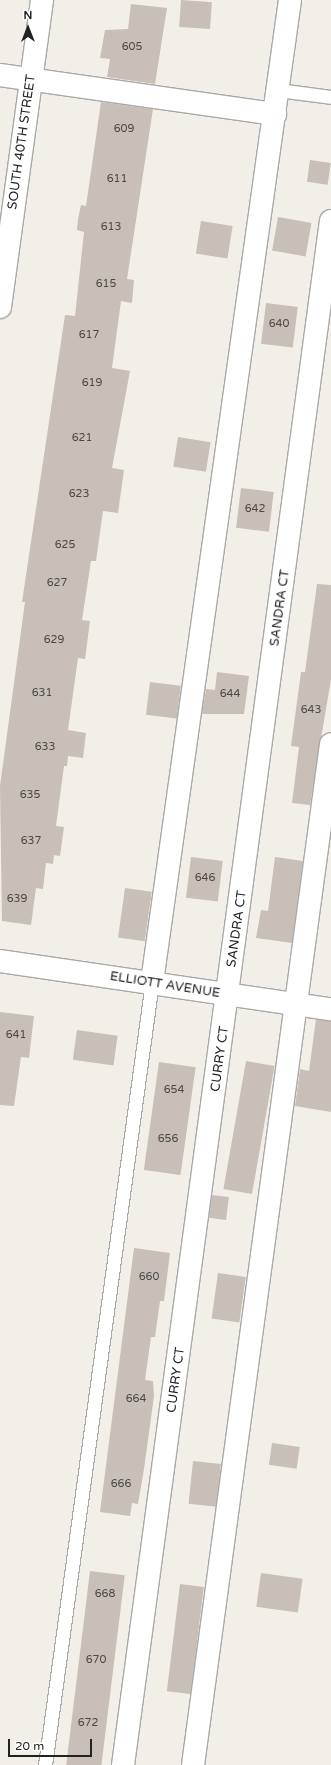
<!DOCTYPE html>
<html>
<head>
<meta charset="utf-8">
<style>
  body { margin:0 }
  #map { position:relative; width:331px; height:1765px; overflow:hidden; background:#f2efe9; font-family:"Varela Round",sans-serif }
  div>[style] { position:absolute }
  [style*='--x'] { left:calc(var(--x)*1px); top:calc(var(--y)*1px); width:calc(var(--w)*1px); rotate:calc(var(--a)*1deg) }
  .building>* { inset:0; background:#c7bfb8; transform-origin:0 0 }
  .roads { filter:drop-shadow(1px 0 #a9a9a9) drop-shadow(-1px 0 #a9a9a9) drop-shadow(0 1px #a9a9a9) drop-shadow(0 -1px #a9a9a9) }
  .service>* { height:13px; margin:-6.5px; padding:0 6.5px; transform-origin:6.5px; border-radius:6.5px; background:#fff }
  .minor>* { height:22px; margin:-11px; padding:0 11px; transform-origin:11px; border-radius:11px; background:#fff }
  span { translate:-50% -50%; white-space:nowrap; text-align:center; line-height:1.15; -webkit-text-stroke:3.5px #fff; paint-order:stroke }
  .number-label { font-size:11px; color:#4b4948 }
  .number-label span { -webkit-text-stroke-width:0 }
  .street-label { font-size:13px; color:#222 }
  .north { position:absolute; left:8px; top:8px; width:40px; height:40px; -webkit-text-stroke:3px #fff; paint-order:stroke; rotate:0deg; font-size:11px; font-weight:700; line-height:16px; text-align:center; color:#222 }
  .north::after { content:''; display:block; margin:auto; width:14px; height:18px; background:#222; clip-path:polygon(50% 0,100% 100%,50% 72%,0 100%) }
  .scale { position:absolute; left:8px; top:1739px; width:84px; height:18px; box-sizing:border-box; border:2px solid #222; border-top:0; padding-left:5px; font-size:12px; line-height:14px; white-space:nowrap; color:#222; -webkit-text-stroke:3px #fff; paint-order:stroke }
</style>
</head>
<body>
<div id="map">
  <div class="building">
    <i style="left:181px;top:0;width:31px;height:27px;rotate:4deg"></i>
    <i style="clip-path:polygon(131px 4px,167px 8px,155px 84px,107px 77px,110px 59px,100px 58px,105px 30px,128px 29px)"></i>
    <i style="clip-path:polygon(101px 102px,153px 109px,127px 279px,134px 280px,132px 303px,121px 301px,112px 368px,130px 371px,112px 468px,124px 470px,118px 513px,103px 511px,96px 561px,91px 561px,82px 620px,90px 621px,85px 659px,78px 658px,68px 730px,86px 733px,83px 758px,68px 756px,67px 766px,64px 766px,56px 826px,64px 827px,60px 856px,54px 855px,53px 864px,46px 863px,43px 889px,36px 888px,31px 925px,2px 921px,0 786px,25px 602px,22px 602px,65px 315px,75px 316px,84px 232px,77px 230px,78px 219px,81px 205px,86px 206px)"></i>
    <i style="left:310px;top:160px;width:21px;height:22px;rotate:8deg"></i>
    <i style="left:278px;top:217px;width:34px;height:34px;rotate:10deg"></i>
    <i style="left:201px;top:221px;width:32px;height:33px;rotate:9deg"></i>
    <i style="left:266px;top:303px;width:32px;height:41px;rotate:7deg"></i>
    <i style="left:178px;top:437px;width:33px;height:30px;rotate:9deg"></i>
    <i style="left:241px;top:488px;width:33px;height:40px;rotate:7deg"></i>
    <i style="clip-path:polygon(317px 584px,331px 585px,331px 679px,310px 805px,292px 803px,299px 747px,291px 746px,301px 672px,305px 672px)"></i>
    <i style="clip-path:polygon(217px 672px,249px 676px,244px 714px,202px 714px,206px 689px,215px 690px)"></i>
    <i style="left:150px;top:682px;width:31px;height:33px;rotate:7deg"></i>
    <i style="left:191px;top:857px;width:32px;height:41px;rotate:7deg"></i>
    <i style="clip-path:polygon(275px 857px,303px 861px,292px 943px,256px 938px,261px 910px,268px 911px)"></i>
    <i style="left:125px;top:888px;width:27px;height:50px;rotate:8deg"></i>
    <i style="clip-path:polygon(0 1012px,34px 1016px,29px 1058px,21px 1057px,14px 1106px,0 1105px)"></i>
    <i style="clip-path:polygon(316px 1019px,331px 1021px,331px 1112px,295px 1106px,300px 1069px,309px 1071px)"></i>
    <i style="left:77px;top:1030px;width:41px;height:30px;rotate:8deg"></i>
    <i style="left:246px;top:1061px;width:29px;height:130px;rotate:10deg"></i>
    <i style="left:159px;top:1062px;width:37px;height:109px;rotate:8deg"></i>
    <i style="left:212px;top:1195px;width:17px;height:23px;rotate:7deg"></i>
    <i style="clip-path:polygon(134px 1248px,170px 1253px,164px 1301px,160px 1301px,155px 1337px,151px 1337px,145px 1380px,153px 1381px,154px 1396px,144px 1469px,138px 1504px,132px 1503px,130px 1516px,100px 1512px)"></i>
    <i style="left:218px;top:1273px;width:28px;height:46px;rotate:8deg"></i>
    <i style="left:272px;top:1443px;width:28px;height:22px;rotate:8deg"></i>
    <i style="left:193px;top:1461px;width:28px;height:43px;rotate:6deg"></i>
    <i style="left:90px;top:1571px;width:35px;height:196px;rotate:7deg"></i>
    <i style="left:261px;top:1573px;width:42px;height:34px;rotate:8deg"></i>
    <i style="left:180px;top:1584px;width:24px;height:108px;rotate:7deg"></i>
  </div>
  <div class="roads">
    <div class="service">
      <i style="--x:278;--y:90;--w:53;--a:7.5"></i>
      <i style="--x:45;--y:1765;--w:790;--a:-82.22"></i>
    </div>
    <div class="minor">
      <i style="--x:0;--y:75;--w:278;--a:8.1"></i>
      <i style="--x:0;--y:307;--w:310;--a:-82.2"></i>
      <i style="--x:0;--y:961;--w:334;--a:8.3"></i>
      <i style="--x:152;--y:982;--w:992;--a:-82"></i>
      <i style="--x:123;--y:1765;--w:1558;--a:-82.33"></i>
      <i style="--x:193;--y:1765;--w:1030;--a:-82.3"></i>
    </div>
  </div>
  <div class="number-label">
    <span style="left:132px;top:47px">605</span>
    <span style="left:124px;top:129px">609</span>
    <span style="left:117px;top:179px">611</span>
    <span style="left:111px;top:227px">613</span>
    <span style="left:106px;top:284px">615</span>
    <span style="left:279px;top:324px">640</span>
    <span style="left:89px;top:335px">617</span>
    <span style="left:92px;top:383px">619</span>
    <span style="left:82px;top:438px">621</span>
    <span style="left:79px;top:494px">623</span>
    <span style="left:255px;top:509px">642</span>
    <span style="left:65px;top:545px">625</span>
    <span style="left:57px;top:583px">627</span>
    <span style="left:54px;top:640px">629</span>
    <span style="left:42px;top:693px">631</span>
    <span style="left:230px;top:694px">644</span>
    <span style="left:311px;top:710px">643</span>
    <span style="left:45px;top:747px">633</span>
    <span style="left:30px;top:795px">635</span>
    <span style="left:31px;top:841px">637</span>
    <span style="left:205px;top:878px">646</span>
    <span style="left:17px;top:899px">639</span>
    <span style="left:16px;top:1035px">641</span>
    <span style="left:174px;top:1090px">654</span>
    <span style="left:168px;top:1139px">656</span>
    <span style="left:149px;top:1277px">660</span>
    <span style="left:136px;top:1399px">664</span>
    <span style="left:121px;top:1484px">666</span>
    <span style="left:105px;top:1594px">668</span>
    <span style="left:96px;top:1660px">670</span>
    <span style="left:88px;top:1723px">672</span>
  </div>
  <div class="street-label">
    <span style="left:22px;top:142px;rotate:-82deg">SOUTH 40TH STREET</span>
    <span style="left:280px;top:608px;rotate:-82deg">SANDRA CT</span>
    <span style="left:237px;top:929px;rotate:-82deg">SANDRA CT</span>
    <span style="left:165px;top:985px;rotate:9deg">ELLIOTT AVENUE</span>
    <span style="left:220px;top:1059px;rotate:-82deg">CURRY CT</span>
    <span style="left:176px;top:1380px;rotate:-82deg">CURRY CT</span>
  </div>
  <div class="north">N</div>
  <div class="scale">20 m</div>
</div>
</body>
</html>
